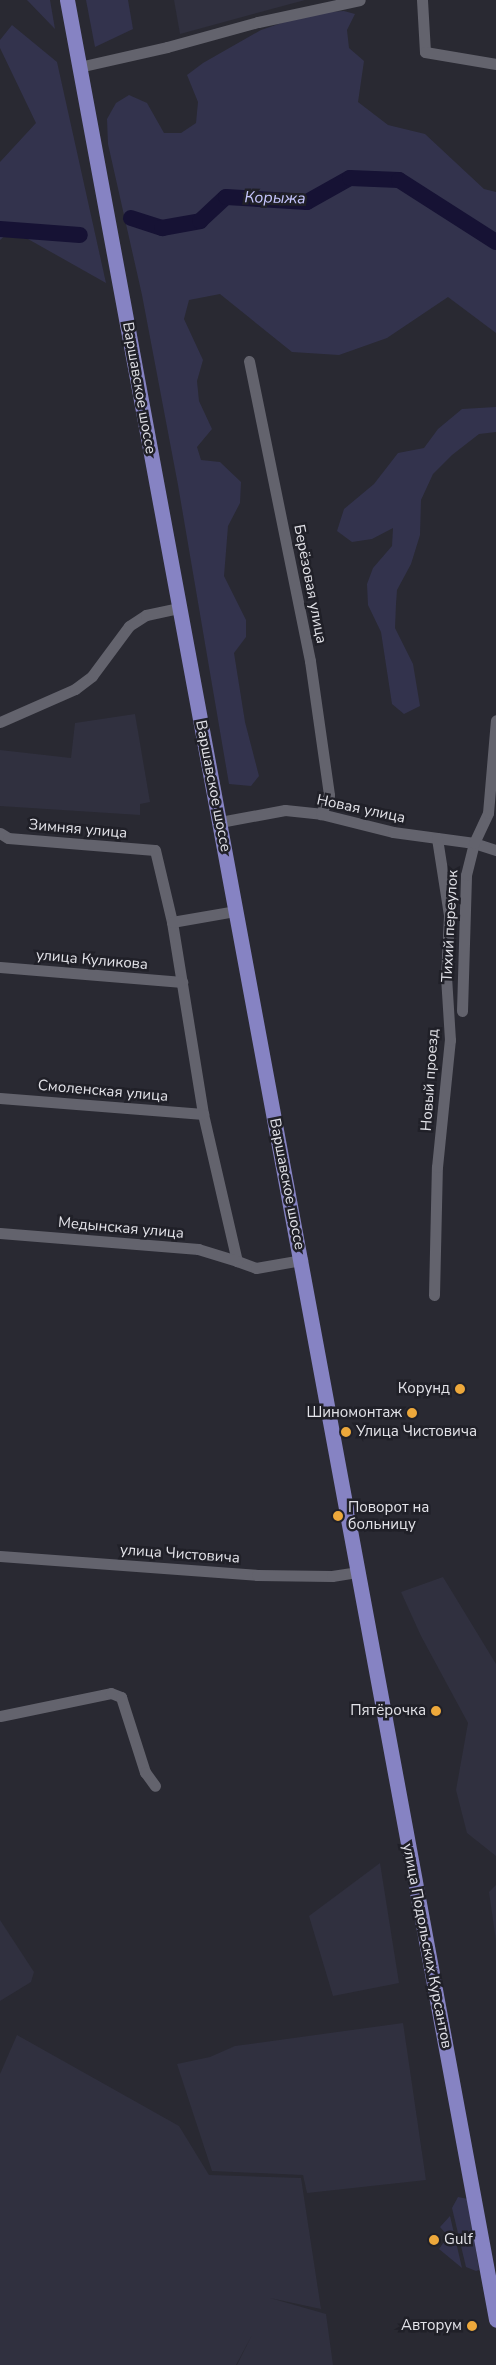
<!DOCTYPE html>
<html>
<head>
<meta charset="utf-8">
<style>
  body { margin:0 }
  #map { position:relative; width:496px; height:2365px; overflow:hidden; background:#292932; font-family:"Nunito Sans",sans-serif }
  div>[style] { position:absolute }
  [style*='--x'] { left:calc(var(--x)*1px); top:calc(var(--y)*1px); width:calc(var(--w)*1px); rotate:calc(var(--a)*1deg) }
  .built>* { inset:0; background:#30303f }
  .green>* { inset:0; background:#33334d }
  .river>* { height:16px; margin:-8px; padding:0 8px; transform-origin:8px; border-radius:8px; background:#161234 }
  .minor>* { height:11px; margin:-5.5px; padding:0 5.5px; transform-origin:5.5px; border-radius:5.5px; background:#63636d }
  .major>* { height:15px; margin:-7.5px; padding:0 7.5px; transform-origin:7.5px; border-radius:7.5px; background:#8683c3 }
  .dots>* { width:14px; height:14px; translate:-50% -50%; box-sizing:border-box; border:2px solid #202028; border-radius:50% }
  span { translate:-50% -50%; white-space:nowrap; text-align:center; line-height:1.15; -webkit-text-stroke:5px #202028; paint-order:stroke }
  .street-label { font-size:15px; color:#e3e3e9 }
  .poi-label { font-size:15px; color:#e3e3e9 }
  .right { translate:-100% -50%; text-align:right }
  .left { translate:0 -50%; text-align:left }
  .water-label { font-size:16px; color:#c5c5fc; font-style:italic }
</style>
</head>
<body>
<div id="map">
  <div class="built">
    <i style="clip-path:polygon(174px 0,305px 0,180px 34px)"></i>
    <i style="clip-path:polygon(135px 714px,150px 802px,140px 804px,140px 815px,0 806px,0 750px,71px 758px,75px 723px)"></i>
    <i style="clip-path:polygon(443px 1577px,496px 1664px,496px 1856px,467px 1833px,456px 1790px,468px 1723px,421px 1636px,401px 1592px)"></i>
    <i style="clip-path:polygon(380px 1863px,399px 1983px,333px 1996px,309px 1916px)"></i>
    <i style="clip-path:polygon(496px 1885px,496px 1941px,489px 1892px)"></i>
    <i style="clip-path:polygon(0 1920px,34px 1972px,31px 1982px,0 2001px)"></i>
    <i style="clip-path:polygon(403px 2023px,426px 2180px,307px 2193px,303px 2175px,212px 2171px,177px 2064px,210px 2057px,235px 2046px)"></i>
    <i style="clip-path:polygon(17px 2035px,179px 2126px,209px 2175px,301px 2178px,321px 2309px,270px 2298px,326px 2314px,333px 2365px,237px 2365px,252px 2335px,236px 2365px,0 2365px,0 2074px)"></i>
  </div>
  <div class="green">
    <i style="clip-path:polygon(27px 0,50px 0,55px 29px)"></i>
    <i style="clip-path:polygon(86px 0,128px 0,133px 29px,95px 47px)"></i>
    <i style="clip-path:polygon(344px 11px,355px 14px,347px 30px,349px 48px,364px 61px,358px 102px,388px 125px,425px 134px,484px 189px,496px 192px,496px 333px,448px 297px,387px 338px,339px 355px,292px 352px,220px 294px,189px 300px,184px 319px,203px 360px,197px 381px,199px 401px,212px 429px,197px 447px,201px 460px,220px 462px,241px 482px,240px 503px,228px 526px,224px 576px,246px 620px,246px 637px,234px 653px,245px 722px,259px 776px,251px 786px,229px 784px,178px 485px,142px 295px,108px 144px,107px 119px,116px 103px,129px 95px,147px 103px,164px 133px,181px 133px,196px 123px,198px 102px,187px 75px,203px 63px,261px 30px,311px 13px)"></i>
    <i style="clip-path:polygon(12px 25px,57px 62px,106px 283px,12px 230px,0 240px,0 162px,36px 123px,0 48px,0 40px)"></i>
    <i style="clip-path:polygon(496px 407px,496px 432px,479px 434px,452px 455px,433px 474px,421px 500px,420px 535px,411px 564px,397px 590px,396px 604px,395px 628px,413px 664px,420px 706px,404px 714px,392px 704px,381px 632px,368px 605px,367px 584px,373px 568px,392px 546px,393px 528px,372px 539px,352px 542px,337px 531px,344px 509px,374px 484px,398px 453px,424px 448px,438px 429px,462px 409px)"></i>
    <i style="clip-path:polygon(458px 2197px,468px 2199px,479px 2270px,476px 2271px,466px 2267px,452px 2208px)"></i>
    <i style="clip-path:polygon(450px 2216px,462px 2268px,439px 2249px,448px 2236px,440px 2227px)"></i>
  </div>
  <div class="river">
    <i style="--x:131;--y:218;--w:33;--a:18"></i>
    <i style="--x:162;--y:228;--w:39;--a:-10"></i>
    <i style="--x:200;--y:221;--w:35;--a:-43"></i>
    <i style="--x:226;--y:197;--w:81;--a:3.5"></i>
    <i style="--x:307;--y:202;--w:49;--a:-29.2"></i>
    <i style="--x:350;--y:178;--w:49;--a:2.3"></i>
    <i style="--x:399;--y:180;--w:115;--a:32.6"></i>
    <i style="--x:0;--y:229;--w:80;--a:4.3"></i>
  </div>
  <div class="minor">
    <i style="--x:422;--y:0;--w:52;--a:86.7"></i>
    <i style="--x:425;--y:52;--w:72;--a:9.6"></i>
    <i style="--x:79;--y:67;--w:90;--a:-12.8"></i>
    <i style="--x:167;--y:47;--w:94;--a:-15.4"></i>
    <i style="--x:258;--y:22;--w:104;--a:-12.2"></i>
    <i style="--x:249;--y:361;--w:306;--a:78.5"></i>
    <i style="--x:310;--y:661;--w:135;--a:81.9"></i>
    <i style="--x:329;--y:795;--w:21;--a:113"></i>
    <i style="--x:0;--y:722;--w:82;--a:-23.7"></i>
    <i style="--x:75;--y:689;--w:21;--a:-37"></i>
    <i style="--x:92;--y:676;--w:62;--a:-53.5"></i>
    <i style="--x:129;--y:626;--w:20;--a:-33"></i>
    <i style="--x:146;--y:615;--w:34;--a:-12"></i>
    <i style="--x:220;--y:822;--w:66;--a:-10.5"></i>
    <i style="--x:285;--y:810;--w:36;--a:6"></i>
    <i style="--x:321;--y:814;--w:74;--a:14"></i>
    <i style="--x:393;--y:832;--w:82;--a:7.7"></i>
    <i style="--x:474;--y:843;--w:23;--a:18"></i>
    <i style="--x:0;--y:833;--w:9;--a:32"></i>
    <i style="--x:8;--y:838;--w:147;--a:4.7"></i>
    <i style="--x:155;--y:850;--w:74;--a:76.7"></i>
    <i style="--x:172;--y:922;--w:194;--a:80.8"></i>
    <i style="--x:203;--y:1114;--w:151;--a:77"></i>
    <i style="--x:237;--y:1261;--w:20;--a:20"></i>
    <i style="--x:256;--y:1268;--w:47;--a:-9.9"></i>
    <i style="--x:172;--y:922;--w:65;--a:-9.8"></i>
    <i style="--x:0;--y:967;--w:183;--a:4.7"></i>
    <i style="--x:462;--y:1011;--w:136;--a:-88.3"></i>
    <i style="--x:466;--y:875;--w:33;--a:-76"></i>
    <i style="--x:474;--y:843;--w:33;--a:-65"></i>
    <i style="--x:488;--y:813;--w:93;--a:-85.1"></i>
    <i style="--x:0;--y:1098;--w:204;--a:4.5"></i>
    <i style="--x:0;--y:1233;--w:199;--a:4.6"></i>
    <i style="--x:198;--y:1249;--w:41;--a:17.1"></i>
    <i style="--x:434;--y:1295;--w:128;--a:-88.7"></i>
    <i style="--x:437;--y:1167;--w:128;--a:-84.2"></i>
    <i style="--x:450;--y:1040;--w:63;--a:-93.6"></i>
    <i style="--x:446;--y:977;--w:62;--a:-87.2"></i>
    <i style="--x:449;--y:915;--w:78;--a:-98.9"></i>
    <i style="--x:0;--y:1556;--w:258;--a:4.2"></i>
    <i style="--x:257;--y:1575;--w:75;--a:0.8"></i>
    <i style="--x:332;--y:1576;--w:25;--a:-9"></i>
    <i style="--x:0;--y:1716;--w:113;--a:-11.7"></i>
    <i style="--x:111;--y:1693;--w:11;--a:22"></i>
    <i style="--x:121;--y:1697;--w:79;--a:72.3"></i>
    <i style="--x:145;--y:1772;--w:17;--a:54"></i>
  </div>
  <div class="major">
    <i style="--x:67;--y:0;--w:2359;--a:79.52"></i>
  </div>
  <div class="dots">
    <i style="left:460px;top:1389px;background:#eda83b"></i>
    <i style="left:412px;top:1413px;background:#eda83b"></i>
    <i style="left:346px;top:1432px;background:#eda83b"></i>
    <i style="left:338px;top:1516px;background:#eda83b"></i>
    <i style="left:436px;top:1711px;background:#eda83b"></i>
    <i style="left:434px;top:2240px;background:#eda83b"></i>
    <i style="left:472px;top:2326px;background:#eda83b"></i>
  </div>
  <div class="street-label">
    <span style="left:139px;top:388px;rotate:80deg">Варшавское шоссе</span>
    <span style="left:310px;top:584px;rotate:79deg">Берёзовая улица</span>
    <span style="left:213px;top:786px;rotate:79deg">Варшавское шоссе</span>
    <span style="left:361px;top:809px;rotate:12deg">Новая улица</span>
    <span style="left:78px;top:829px;rotate:5deg">Зимняя улица</span>
    <span style="left:450px;top:926px;rotate:-87deg">Тихий переулок</span>
    <span style="left:92px;top:960px;rotate:5deg">улица Куликова</span>
    <span style="left:430px;top:1080px;rotate:-86deg">Новый проезд</span>
    <span style="left:103px;top:1091px;rotate:5deg">Смоленская улица</span>
    <span style="left:287px;top:1184px;rotate:79deg">Варшавское шоссе</span>
    <span style="left:121px;top:1228px;rotate:5deg">Медынская улица</span>
    <span style="left:180px;top:1554px;rotate:4deg">улица Чистовича</span>
    <span style="left:427px;top:1946px;rotate:79deg">улица Подольских Курсантов</span>
  </div>
  <div class="poi-label">
    <span class="right" style="left:450px;top:1389px">Корунд</span>
    <span class="right" style="left:402px;top:1413px">Шиномонтаж</span>
    <span class="left" style="left:356px;top:1432px">Улица Чистовича</span>
    <span class="left" style="left:348px;top:1516px">Поворот на<br>больницу</span>
    <span class="right" style="left:426px;top:1711px">Пятёрочка</span>
    <span class="left" style="left:444px;top:2240px">Gulf</span>
    <span class="right" style="left:462px;top:2326px">Авторум</span>
  </div>
  <div class="water-label">
    <span style="left:275px;top:198px;rotate:1deg">Корыжа</span>
  </div>
</div>
</body>
</html>
